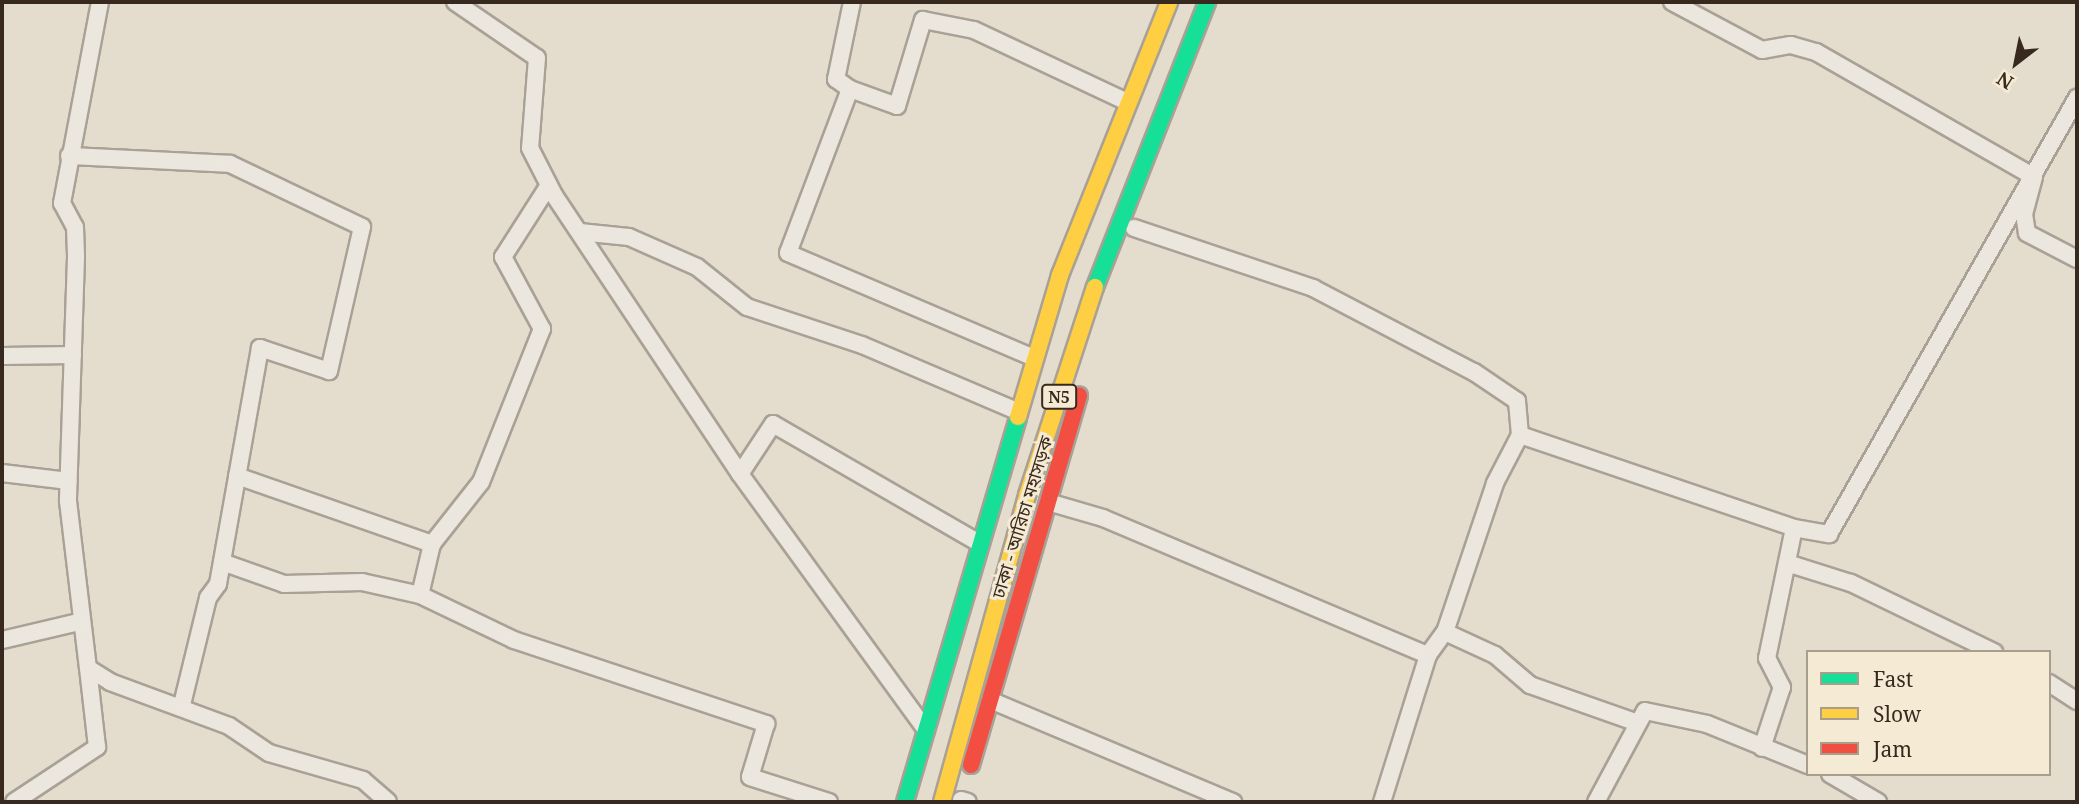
<!DOCTYPE html>
<html>
<head>
<meta charset="utf-8">
<style>
  body { margin:0 }
  #map { position:relative; width:2079px; height:804px; overflow:hidden; background:#e4dccd; font-family:"Noto Serif","Noto Sans Bengali",serif }
  div>[style] { position:absolute }
  [style*='--x'] { left:calc(var(--x)*1px); top:calc(var(--y)*1px); width:calc(var(--w)*1px); rotate:calc(var(--a)*1deg) }
  .roads { filter:drop-shadow(2px 0 #a9a196) drop-shadow(-2px 0 #a9a196) drop-shadow(0 2px #a9a196) drop-shadow(0 -2px #a9a196) }
  .street>* { height:16px; margin:-8px; padding:0 8px; transform-origin:8px; border-radius:8px; background:#ece7de }
  .fast>* { height:16px; margin:-8px; padding:0 8px; transform-origin:8px; border-radius:8px; background:#16e098 }
  .slow>* { height:16px; margin:-8px; padding:0 8px; transform-origin:8px; border-radius:8px; background:#ffcf43 }
  .jam>* { height:16px; margin:-8px; padding:0 8px; transform-origin:8px; border-radius:8px; background:#f24e42 }
  span { translate:-50% -50%; white-space:nowrap; text-align:center; line-height:1.15; -webkit-text-stroke:6px #f5ead3; paint-order:stroke }
  .shield-label span { padding:2px 5px; background:#f5ead3; border:2px solid; border-radius:5px; -webkit-text-stroke-width:0 }
  .shield-label { font-size:16px; color:#38291e; font-weight:700 }
  .street-label { font-size:18px; color:#38291e }
  .frame { position:absolute; inset:0; border:4px solid #38291e; pointer-events:none }
  .legend { position:absolute; left:1806px; top:650px; width:245px; height:126px; box-sizing:border-box; background:#f5ead3; border:2px solid #a99d8b; margin:0; padding:9px 12px; list-style:none; font-size:21px; color:#38291e }
  .legend li { display:flex; align-items:center; gap:14px; height:35px }
  .legend b { width:35px; border:2px solid #a99d8b }
  .north { position:absolute; left:1981px; top:28px; width:70px; height:70px; -webkit-text-stroke:5px #f5ead3; paint-order:stroke; rotate:212deg; font-size:19px; font-weight:700; line-height:28px; text-align:center; color:#38291e }
  .north::after { content:''; display:block; margin:auto; width:24px; height:32px; background:#38291e; clip-path:polygon(50% 0,100% 100%,50% 72%,0 100%) }
</style>
</head>
<body>
<div id="map">
  <div class="roads">
    <div class="street">
      <i style="--x:100;--y:2;--w:205;--a:100.7"></i>
      <i style="--x:62;--y:203;--w:27;--a:62"></i>
      <i style="--x:75;--y:227;--w:30;--a:88"></i>
      <i style="--x:76;--y:257;--w:244;--a:91.9"></i>
      <i style="--x:68;--y:501;--w:168;--a:83.2"></i>
      <i style="--x:88;--y:668;--w:26;--a:32"></i>
      <i style="--x:110;--y:682;--w:127;--a:20.3"></i>
      <i style="--x:229;--y:726;--w:48;--a:34"></i>
      <i style="--x:269;--y:753;--w:98;--a:16"></i>
      <i style="--x:363;--y:780;--w:33;--a:41"></i>
      <i style="--x:455;--y:2;--w:99;--a:34.3"></i>
      <i style="--x:537;--y:58;--w:90;--a:94.4"></i>
      <i style="--x:530;--y:148;--w:53;--a:62.9"></i>
      <i style="--x:554;--y:195;--w:335;--a:56.3"></i>
      <i style="--x:740;--y:474;--w:316;--a:54"></i>
      <i style="--x:852;--y:2;--w:79;--a:101.7"></i>
      <i style="--x:836;--y:79;--w:17;--a:36"></i>
      <i style="--x:850;--y:89;--w:175;--a:110.7"></i>
      <i style="--x:788;--y:253;--w:267;--a:23.1"></i>
      <i style="--x:1672;--y:2;--w:102;--a:28.1"></i>
      <i style="--x:1762;--y:50;--w:29;--a:-10"></i>
      <i style="--x:1791;--y:45;--w:26;--a:16"></i>
      <i style="--x:1816;--y:52;--w:251;--a:29.8"></i>
      <i style="--x:2034;--y:177;--w:38;--a:105"></i>
      <i style="--x:2024;--y:214;--w:19;--a:81"></i>
      <i style="--x:2027;--y:233;--w:56;--a:27.5"></i>
      <i style="--x:850;--y:89;--w:50;--a:19.9"></i>
      <i style="--x:897;--y:106;--w:90;--a:-73.2"></i>
      <i style="--x:923;--y:20;--w:52;--a:11.1"></i>
      <i style="--x:974;--y:30;--w:167;--a:25.2"></i>
      <i style="--x:69;--y:156;--w:161;--a:2.8"></i>
      <i style="--x:230;--y:164;--w:146;--a:25.5"></i>
      <i style="--x:362;--y:227;--w:148;--a:102.9"></i>
      <i style="--x:329;--y:371;--w:73;--a:-161.6"></i>
      <i style="--x:260;--y:348;--w:240;--a:100.1"></i>
      <i style="--x:218;--y:584;--w:17;--a:126"></i>
      <i style="--x:208;--y:598;--w:110;--a:103.7"></i>
      <i style="--x:1134;--y:228;--w:189;--a:18.5"></i>
      <i style="--x:1313;--y:288;--w:182;--a:27.6"></i>
      <i style="--x:1474;--y:372;--w:52;--a:34"></i>
      <i style="--x:1517;--y:401;--w:34;--a:85"></i>
      <i style="--x:1520;--y:435;--w:289;--a:18.7"></i>
      <i style="--x:1794;--y:528;--w:133;--a:101.7"></i>
      <i style="--x:1767;--y:658;--w:33;--a:63"></i>
      <i style="--x:1782;--y:687;--w:64;--a:108.2"></i>
      <i style="--x:580;--y:232;--w:49;--a:5.8"></i>
      <i style="--x:629;--y:237;--w:74;--a:23.8"></i>
      <i style="--x:697;--y:267;--w:64;--a:38.7"></i>
      <i style="--x:747;--y:307;--w:121;--a:18.3"></i>
      <i style="--x:862;--y:345;--w:168;--a:23.1"></i>
      <i style="--x:2;--y:356;--w:71;--a:-0.8"></i>
      <i style="--x:2;--y:473;--w:67;--a:6.8"></i>
      <i style="--x:740;--y:474;--w:60;--a:-56.6"></i>
      <i style="--x:773;--y:424;--w:238;--a:30"></i>
      <i style="--x:237;--y:476;--w:207;--a:19.2"></i>
      <i style="--x:432;--y:544;--w:52;--a:103.2"></i>
      <i style="--x:1048;--y:502;--w:57;--a:16.2"></i>
      <i style="--x:1103;--y:518;--w:353;--a:22.9"></i>
      <i style="--x:1428;--y:655;--w:29;--a:-54"></i>
      <i style="--x:1445;--y:632;--w:55;--a:24.7"></i>
      <i style="--x:1495;--y:655;--w:46;--a:40.6"></i>
      <i style="--x:1530;--y:685;--w:114;--a:19.4"></i>
      <i style="--x:1794;--y:528;--w:36;--a:10"></i>
      <i style="--x:1829;--y:534;--w:502;--a:-60.37"></i>
      <i style="--x:432;--y:544;--w:79;--a:-51.7"></i>
      <i style="--x:481;--y:482;--w:165;--a:-68.3"></i>
      <i style="--x:542;--y:329;--w:82;--a:-118.4"></i>
      <i style="--x:503;--y:257;--w:85;--a:-57.4"></i>
      <i style="--x:222;--y:562;--w:66;--a:19.5"></i>
      <i style="--x:284;--y:584;--w:78;--a:-1.5"></i>
      <i style="--x:362;--y:582;--w:59;--a:12.6"></i>
      <i style="--x:420;--y:595;--w:104;--a:25.6"></i>
      <i style="--x:514;--y:640;--w:266;--a:18.4"></i>
      <i style="--x:766;--y:724;--w:55;--a:106.8"></i>
      <i style="--x:750;--y:777;--w:83;--a:17.6"></i>
      <i style="--x:1787;--y:563;--w:67;--a:17.4"></i>
      <i style="--x:1851;--y:583;--w:159;--a:25.8"></i>
      <i style="--x:1445;--y:632;--w:157;--a:-71.4"></i>
      <i style="--x:1495;--y:483;--w:54;--a:-62.5"></i>
      <i style="--x:2;--y:640;--w:79;--a:-13.2"></i>
      <i style="--x:2049;--y:683;--w:33;--a:33"></i>
      <i style="--x:990;--y:700;--w:264;--a:22.8"></i>
      <i style="--x:1830;--y:774;--w:56;--a:30.3"></i>
      <i style="--x:961;--y:800;--w:7;--a:16"></i>
      <i style="--x:14;--y:802;--w:100;--a:-33.5"></i>
      <i style="--x:97;--y:747;--w:80;--a:-96.5"></i>
      <i style="--x:1382;--y:802;--w:154;--a:-72.6"></i>
      <i style="--x:1596;--y:802;--w:103;--a:-61.7"></i>
      <i style="--x:1645;--y:711;--w:63;--a:11.8"></i>
      <i style="--x:1707;--y:724;--w:109;--a:22.1"></i>
    </div>
    <div class="fast">
      <i style="--x:1095;--y:287;--w:306;--a:-68.5"></i>
      <i style="--x:905;--y:802;--w:401;--a:-73.6"></i>
    </div>
    <div class="slow">
      <i style="--x:1018;--y:417;--w:148;--a:-73.5"></i>
      <i style="--x:1060;--y:275;--w:294;--a:-68.2"></i>
      <i style="--x:942;--y:802;--w:319;--a:-74.5"></i>
      <i style="--x:1027;--y:495;--w:219;--a:-71.9"></i>
    </div>
    <div class="jam">
      <i style="--x:971;--y:765;--w:385;--a:-73.7"></i>
    </div>
  </div>
  <div class="shield-label">
    <span style="left:1059px;top:397px">N5</span>
  </div>
  <div class="street-label">
    <span style="left:1022px;top:517px;rotate:-73deg">ঢাকা - আরিচা মহাসড়ক</span>
  </div>
  <div class="frame"></div>
  <ul class="legend">
  <li><b style="height:9px;background:#16e098"></b>Fast</li>
  <li><b style="height:9px;background:#ffcf43"></b>Slow</li>
  <li><b style="height:9px;background:#f24e42"></b>Jam</li>
  </ul>
  <div class="north">N</div>
</div>
</body>
</html>
